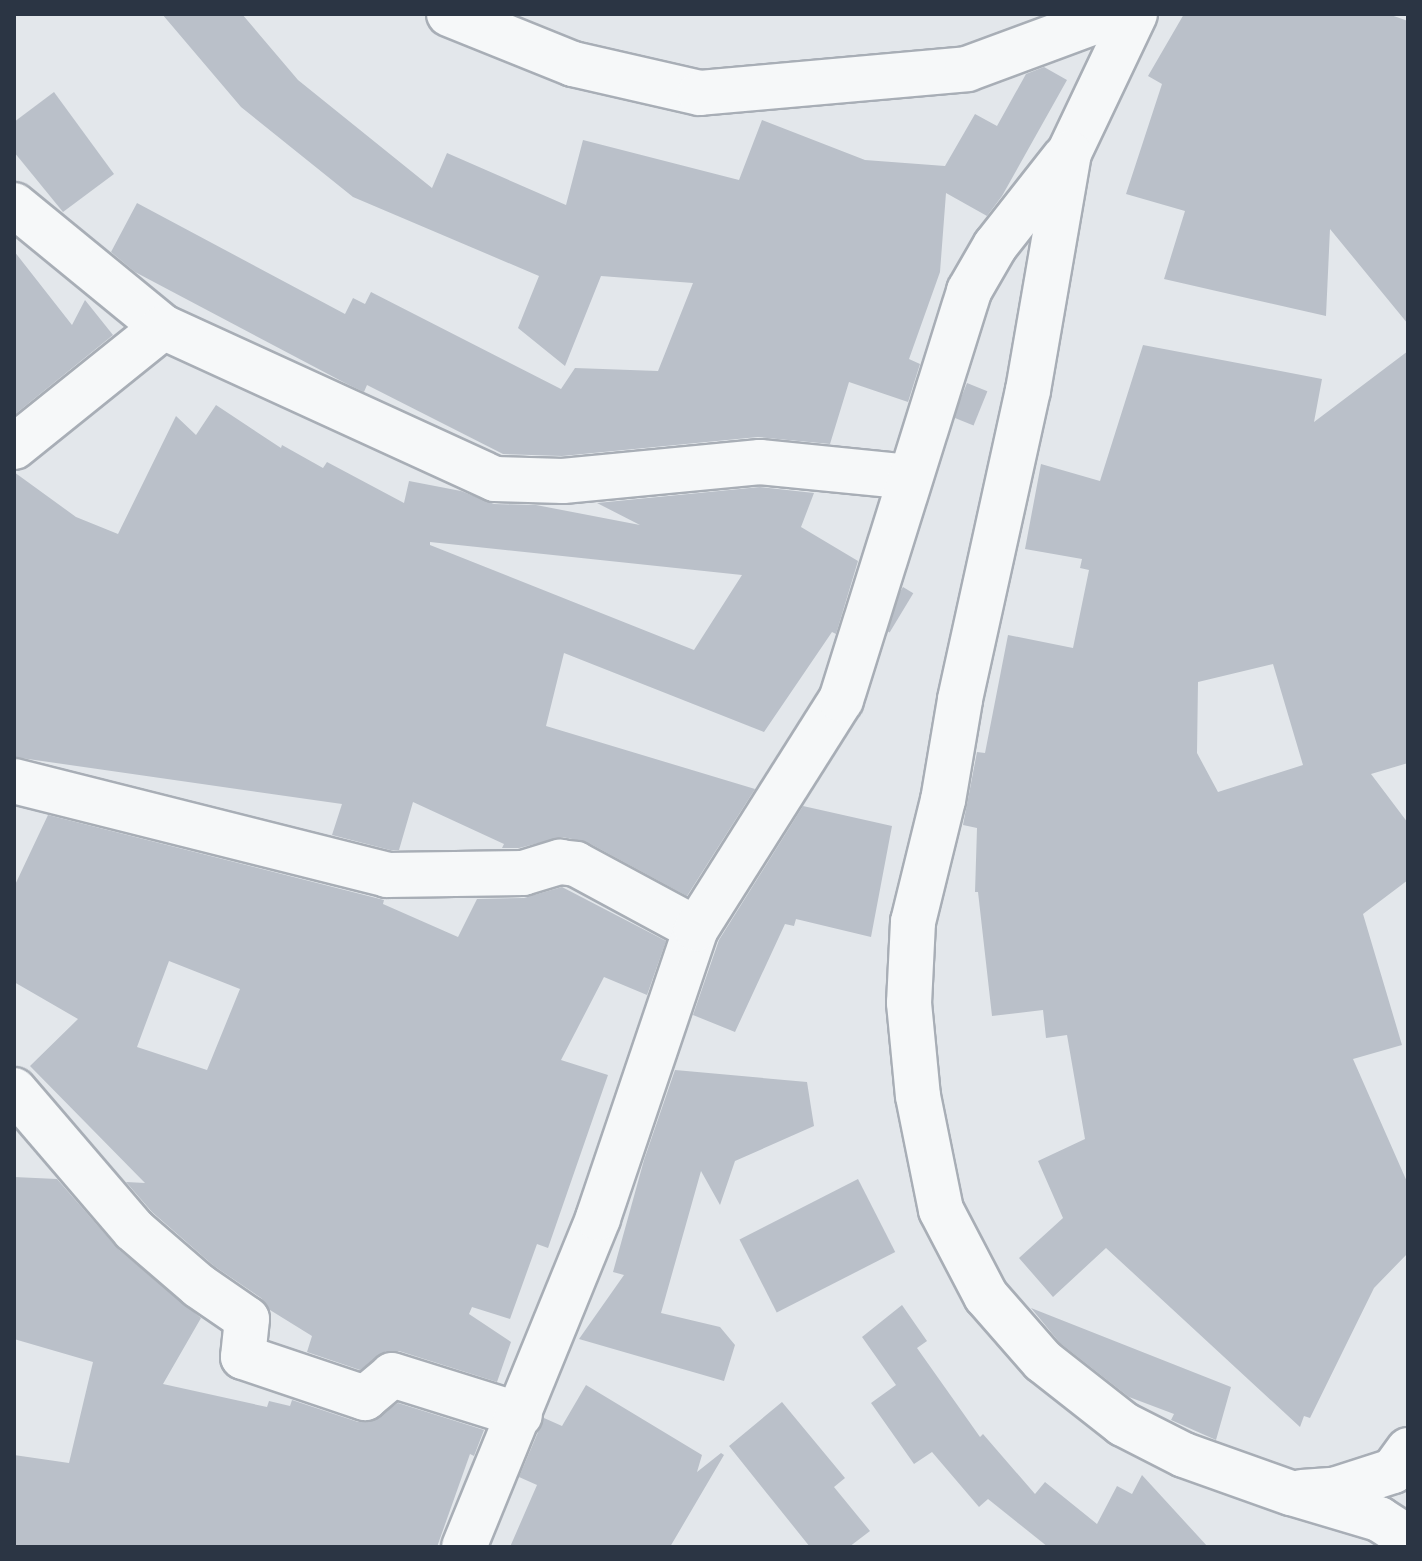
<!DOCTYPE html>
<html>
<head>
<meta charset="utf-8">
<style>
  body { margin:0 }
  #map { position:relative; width:1422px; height:1561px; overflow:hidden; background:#e3e7eb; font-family:"Sofia Sans Condensed",sans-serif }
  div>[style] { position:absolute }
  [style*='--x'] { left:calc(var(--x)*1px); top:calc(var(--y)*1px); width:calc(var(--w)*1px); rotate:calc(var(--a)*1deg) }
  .building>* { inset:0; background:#bac0c9; transform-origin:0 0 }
  .roads { filter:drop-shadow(2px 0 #a8aeb6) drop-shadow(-2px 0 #a8aeb6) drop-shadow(0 2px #a8aeb6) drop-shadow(0 -2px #a8aeb6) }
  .minor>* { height:44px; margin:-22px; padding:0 22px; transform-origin:22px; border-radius:22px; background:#f6f8f9 }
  span { translate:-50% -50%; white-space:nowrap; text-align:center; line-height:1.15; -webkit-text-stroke:6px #f3f6f8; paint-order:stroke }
  .frame { position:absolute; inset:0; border:16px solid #2b3544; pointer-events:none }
</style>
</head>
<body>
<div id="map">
  <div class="building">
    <i style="clip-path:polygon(162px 14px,242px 14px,298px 80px,432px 188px,447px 153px,566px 205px,583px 140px,739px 180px,762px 120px,865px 160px,945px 166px,975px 114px,997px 126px,1026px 74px,1044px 67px,1067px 80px,1002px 196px,987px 216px,946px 193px,940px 272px,909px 359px,920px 364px,908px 402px,849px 382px,830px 444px,758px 437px,562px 456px,503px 454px,367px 385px,364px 392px,345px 383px,135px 272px,111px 252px,137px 203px,345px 314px,353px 298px,365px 304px,371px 292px,561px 389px,575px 368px,658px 371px,693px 283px,601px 276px,565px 366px,518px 328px,539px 276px,353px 197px,241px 107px)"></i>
    <i style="clip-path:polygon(1184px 14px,1388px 14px,1408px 21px,1408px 324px,1330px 229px,1326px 316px,1164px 279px,1185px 211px,1126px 194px,1162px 84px,1148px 76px)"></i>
    <i style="clip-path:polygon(54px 92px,114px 174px,63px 212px,14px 152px,14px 122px)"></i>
    <i style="clip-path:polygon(14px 251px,72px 325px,85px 300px,113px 335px,14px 415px)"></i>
    <i style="clip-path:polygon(evenodd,1143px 345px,1322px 379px,1314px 422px,1408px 351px,1408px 763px,1371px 774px,1408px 823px,1408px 880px,1363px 914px,1402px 1045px,1353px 1059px,1408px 1184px,1408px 1253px,1374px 1288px,1310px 1418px,1304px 1416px,1300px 1427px,1106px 1248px,1053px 1297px,1019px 1258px,1063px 1218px,1038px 1161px,1085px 1139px,1067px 1035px,1046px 1038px,1043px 1010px,992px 1016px,978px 892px,975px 892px,977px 828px,963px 825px,977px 752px,985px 753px,1008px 635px,1073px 648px,1089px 570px,1080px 568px,1082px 559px,1025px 549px,1041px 464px,1100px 481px,1143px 345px,1273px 664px,1303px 765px,1218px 792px,1197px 753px,1198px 682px,1273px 664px)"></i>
    <i style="left:967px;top:383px;width:22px;height:37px;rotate:22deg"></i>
    <i style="clip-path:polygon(evenodd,216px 405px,281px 448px,282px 445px,323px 468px,327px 462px,404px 503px,409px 481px,461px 491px,494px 504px,536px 505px,640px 525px,597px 503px,760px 487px,814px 493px,801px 527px,858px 561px,836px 634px,832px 632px,764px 732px,564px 653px,546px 726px,755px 789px,687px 896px,587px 842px,562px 837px,519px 848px,502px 848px,504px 844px,413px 802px,399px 850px,390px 850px,332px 835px,342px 804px,14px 757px,14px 472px,76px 517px,118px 534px,176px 416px,196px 435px,216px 405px,430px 542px,742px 575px,694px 650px,430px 545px,430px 542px)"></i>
    <i style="left:903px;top:587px;width:12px;height:46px;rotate:31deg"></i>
    <i style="clip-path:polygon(803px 806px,892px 826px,871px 937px,796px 919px,794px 926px,785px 924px,735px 1032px,693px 1015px,719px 940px)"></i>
    <i style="clip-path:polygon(evenodd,48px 815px,384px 900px,383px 904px,458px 937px,477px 899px,524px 898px,562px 887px,666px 941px,647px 995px,604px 977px,561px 1060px,608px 1075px,548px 1248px,537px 1244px,510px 1319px,472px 1307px,469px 1314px,511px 1342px,497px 1382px,399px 1351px,386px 1351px,360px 1370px,307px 1352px,312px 1336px,270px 1310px,261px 1298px,214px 1266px,152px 1212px,126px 1182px,145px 1183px,30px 1066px,78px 1019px,14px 982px,14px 887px,48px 815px,169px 961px,240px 989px,207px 1070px,137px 1047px,169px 961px)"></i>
    <i style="clip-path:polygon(675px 1070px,807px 1082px,814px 1126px,735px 1161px,720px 1205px,701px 1171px,661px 1313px,720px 1327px,735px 1345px,724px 1381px,579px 1339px,624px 1275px,613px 1272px,644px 1160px)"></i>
    <i style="clip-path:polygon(14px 1177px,57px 1179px,118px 1249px,201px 1318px,163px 1384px,267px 1407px,269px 1401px,290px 1406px,292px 1400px,358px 1422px,370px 1422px,398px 1403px,484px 1430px,474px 1456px,470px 1454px,437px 1547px,14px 1547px,14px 1455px,69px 1463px,93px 1362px,14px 1339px)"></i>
    <i style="left:858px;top:1179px;width:82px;height:133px;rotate:63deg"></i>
    <i style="clip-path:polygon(902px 1305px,927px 1341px,917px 1348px,980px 1437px,983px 1434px,1035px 1494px,1045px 1482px,1097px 1524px,1117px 1486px,1132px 1494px,1142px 1475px,1208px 1547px,1048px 1547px,988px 1499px,979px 1507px,932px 1452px,914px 1464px,871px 1403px,896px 1385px,862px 1337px)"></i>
    <i style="clip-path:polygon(1031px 1308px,1231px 1387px,1216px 1440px,1171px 1420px,1174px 1414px,1129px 1397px,1060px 1343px)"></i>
    <i style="clip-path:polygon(586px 1385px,702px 1455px,697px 1472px,721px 1453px,724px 1455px,670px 1547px,510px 1547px,537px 1485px,519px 1477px,544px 1418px,562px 1426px)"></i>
    <i style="clip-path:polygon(782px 1402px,845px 1478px,834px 1487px,870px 1531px,849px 1547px,810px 1547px,729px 1446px)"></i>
  </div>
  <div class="roads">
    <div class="minor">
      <i style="--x:449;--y:14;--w:134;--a:22"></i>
      <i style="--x:573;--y:64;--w:130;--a:12.9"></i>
      <i style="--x:700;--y:93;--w:268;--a:-5.1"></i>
      <i style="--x:967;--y:69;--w:159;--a:-20.3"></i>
      <i style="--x:1135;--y:14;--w:154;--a:115.4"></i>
      <i style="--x:1069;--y:153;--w:241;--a:99.8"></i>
      <i style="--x:1028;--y:390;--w:317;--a:102.4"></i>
      <i style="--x:960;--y:700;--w:101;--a:99.6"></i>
      <i style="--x:943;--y:800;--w:126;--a:103.8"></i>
      <i style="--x:913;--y:922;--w:81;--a:92.8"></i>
      <i style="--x:909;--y:1003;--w:93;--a:84.5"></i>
      <i style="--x:918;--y:1096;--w:116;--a:78.6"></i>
      <i style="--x:941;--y:1210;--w:97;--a:62.4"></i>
      <i style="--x:986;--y:1296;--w:86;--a:48.8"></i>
      <i style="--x:1043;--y:1361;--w:102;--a:38.2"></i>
      <i style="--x:1123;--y:1424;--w:68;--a:26.9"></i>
      <i style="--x:1184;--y:1455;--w:114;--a:19.6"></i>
      <i style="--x:1291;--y:1493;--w:92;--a:16.5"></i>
      <i style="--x:1379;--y:1519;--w:35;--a:33"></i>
      <i style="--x:14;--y:205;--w:193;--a:39.3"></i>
      <i style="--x:163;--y:327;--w:365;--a:24.6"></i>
      <i style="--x:495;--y:479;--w:68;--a:1.7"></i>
      <i style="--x:563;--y:481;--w:198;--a:-5.5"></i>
      <i style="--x:760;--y:462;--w:150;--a:5.7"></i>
      <i style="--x:14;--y:447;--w:191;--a:-38.8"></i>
      <i style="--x:14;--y:781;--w:385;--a:14.1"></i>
      <i style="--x:387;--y:875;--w:136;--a:-0.8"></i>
      <i style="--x:523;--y:873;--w:39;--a:-17"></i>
      <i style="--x:560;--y:862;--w:16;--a:7"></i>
      <i style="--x:576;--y:864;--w:136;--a:28.4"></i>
      <i style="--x:14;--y:1090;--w:184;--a:49.4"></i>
      <i style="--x:134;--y:1230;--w:86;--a:40.7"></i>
      <i style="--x:199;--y:1286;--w:58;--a:34.5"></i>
      <i style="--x:247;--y:1319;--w:38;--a:96"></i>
      <i style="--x:243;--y:1357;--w:129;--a:18.6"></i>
      <i style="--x:365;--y:1398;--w:35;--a:-40"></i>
      <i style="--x:392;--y:1375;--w:134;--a:17.4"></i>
      <i style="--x:1302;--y:1492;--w:32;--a:-4"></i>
      <i style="--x:1334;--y:1490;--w:62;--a:-17.9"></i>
      <i style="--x:1393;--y:1471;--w:26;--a:-54"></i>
      <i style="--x:464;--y:1547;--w:355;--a:-67.8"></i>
      <i style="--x:598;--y:1218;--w:305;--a:-71.3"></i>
      <i style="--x:696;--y:929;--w:271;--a:-57.7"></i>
      <i style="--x:841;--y:700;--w:429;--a:-72.6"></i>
      <i style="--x:969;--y:291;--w:52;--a:-60"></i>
      <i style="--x:995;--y:246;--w:113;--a:-51.8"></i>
    </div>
  </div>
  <div class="frame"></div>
</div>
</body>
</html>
